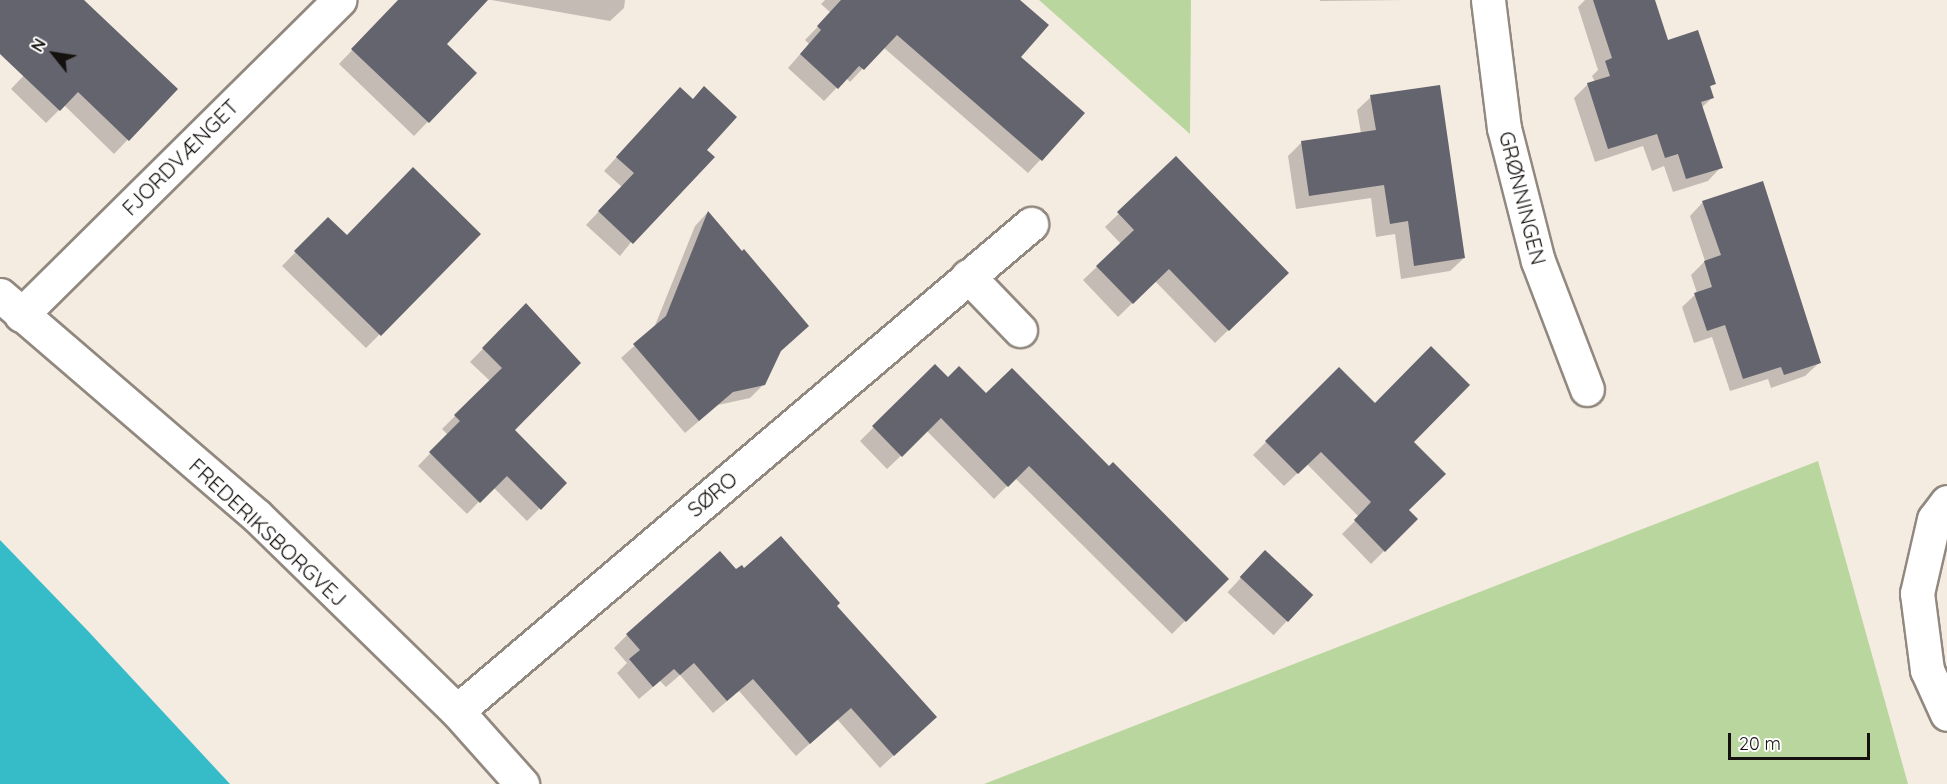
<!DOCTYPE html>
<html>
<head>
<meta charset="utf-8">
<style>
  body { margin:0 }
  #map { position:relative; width:1947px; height:784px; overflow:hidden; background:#f5ece1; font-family:Quicksand,sans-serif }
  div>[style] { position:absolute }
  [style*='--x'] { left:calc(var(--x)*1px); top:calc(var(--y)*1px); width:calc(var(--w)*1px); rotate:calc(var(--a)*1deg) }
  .green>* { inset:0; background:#bad69f }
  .water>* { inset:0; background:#36bcc9 }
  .shadow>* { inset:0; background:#0003; transform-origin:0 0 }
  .building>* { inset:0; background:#64646f; transform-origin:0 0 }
  .roads { filter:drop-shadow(2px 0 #91887f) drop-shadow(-2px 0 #91887f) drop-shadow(0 2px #91887f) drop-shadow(0 -2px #91887f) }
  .minor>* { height:33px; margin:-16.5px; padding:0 16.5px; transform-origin:16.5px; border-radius:16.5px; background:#fff }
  span { translate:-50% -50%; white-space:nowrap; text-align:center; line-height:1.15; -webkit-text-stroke:5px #fff; paint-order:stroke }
  .street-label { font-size:21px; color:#15110e }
  .north { position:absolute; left:24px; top:24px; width:60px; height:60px; -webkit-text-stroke:4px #fff; paint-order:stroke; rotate:300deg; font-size:16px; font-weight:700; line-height:24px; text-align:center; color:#15110e }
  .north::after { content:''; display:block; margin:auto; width:21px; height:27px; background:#15110e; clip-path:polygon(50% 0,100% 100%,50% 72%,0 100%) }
  .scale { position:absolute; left:1728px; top:733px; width:142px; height:27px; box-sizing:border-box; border:3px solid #15110e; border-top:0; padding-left:8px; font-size:18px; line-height:21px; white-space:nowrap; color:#15110e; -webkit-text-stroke:4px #fff; paint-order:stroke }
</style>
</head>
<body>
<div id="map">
  <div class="green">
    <i style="clip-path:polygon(1039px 0,1191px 0,1190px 134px)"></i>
    <i style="clip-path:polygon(1818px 461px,1908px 784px,984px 784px)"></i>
  </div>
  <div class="water">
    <i style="clip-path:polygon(0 540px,88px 631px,230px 784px,0 784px)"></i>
  </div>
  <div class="shadow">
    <i style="clip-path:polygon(0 0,83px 0,176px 89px,114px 154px,64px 105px,46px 123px,11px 89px,28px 71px,0 44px)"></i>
    <i style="clip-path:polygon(400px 0,481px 0,444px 44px,475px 73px,414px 136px,339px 64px)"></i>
    <i style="clip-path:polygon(491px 0,625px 0,624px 8px,610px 21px)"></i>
    <i style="clip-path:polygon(825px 0,1018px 0,1019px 58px,1041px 159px,1028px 173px,883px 47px,850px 82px,846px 78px,824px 101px,788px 68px,809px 44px,805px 40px,831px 13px,821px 4px)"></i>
    <i style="clip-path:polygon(1320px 0,1407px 0,1320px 1px)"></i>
    <i style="clip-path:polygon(1585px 0,1653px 0,1667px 42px,1714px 83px,1709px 88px,1712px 98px,1701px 108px,1721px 167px,1708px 181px,1673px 192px,1664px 166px,1652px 171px,1643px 146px,1595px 162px,1574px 98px,1588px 84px,1595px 82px,1592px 76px,1598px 70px,1578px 7px)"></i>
    <i style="clip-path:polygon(1371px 97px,1464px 258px,1450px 271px,1401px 279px,1395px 234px,1376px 237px,1371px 198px,1296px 209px,1288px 156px,1302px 142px,1361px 133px,1357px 110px)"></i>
    <i style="clip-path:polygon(667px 102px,705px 150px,620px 256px,586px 225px,622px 187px,604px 171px)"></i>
    <i style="clip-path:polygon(1176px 158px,1287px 273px,1215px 343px,1155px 281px,1118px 317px,1083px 280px,1121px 244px,1105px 227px)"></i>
    <i style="clip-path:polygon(1703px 202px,1819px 363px,1805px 376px,1771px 388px,1768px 379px,1730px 391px,1712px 337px,1694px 343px,1682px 307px,1697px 293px,1691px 275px,1705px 261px,1690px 216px)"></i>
    <i style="clip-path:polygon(707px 213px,778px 353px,764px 384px,750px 398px,718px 405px,685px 433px,621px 358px,654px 328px,695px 226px)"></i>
    <i style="clip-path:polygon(328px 219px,347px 237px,479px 234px,366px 348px,282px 266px)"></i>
    <i style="clip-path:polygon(526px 305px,513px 430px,565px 483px,527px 521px,493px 487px,467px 514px,418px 466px,448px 435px,442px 429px,490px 381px,470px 362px)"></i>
    <i style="clip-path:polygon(935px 366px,948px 379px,986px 396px,1109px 468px,1227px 579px,1172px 634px,1015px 478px,994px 499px,927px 431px,887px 469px,860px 441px)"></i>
    <i style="clip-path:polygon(1339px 369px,1412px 442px,1407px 510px,1416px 519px,1371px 564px,1342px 534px,1359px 517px,1307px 464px,1284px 486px,1253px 455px)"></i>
    <i style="left:1265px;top:552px;width:63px;height:55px;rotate:43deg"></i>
    <i style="clip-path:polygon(736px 572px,835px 606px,922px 729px,880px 768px,837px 719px,796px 756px,739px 691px,713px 713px,680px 675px,666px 687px,660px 681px,639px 699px,617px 673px,627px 663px,614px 648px,627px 635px)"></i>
  </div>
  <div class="building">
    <i style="clip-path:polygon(0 0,84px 0,178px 89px,129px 141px,78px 92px,60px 111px,0 54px)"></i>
    <i style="clip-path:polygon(398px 0,488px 0,447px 44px,477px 73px,429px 123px,351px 49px)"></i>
    <i style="clip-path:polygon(841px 0,1020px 0,1049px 25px,1021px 57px,1085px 113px,1042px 161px,897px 35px,864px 70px,859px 66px,838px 89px,800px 54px,821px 30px,817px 26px)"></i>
    <i style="clip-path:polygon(1593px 0,1655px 0,1668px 40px,1698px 30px,1716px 84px,1710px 86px,1714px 98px,1701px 102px,1723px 168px,1686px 179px,1678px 154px,1665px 158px,1657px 134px,1608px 149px,1587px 83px,1610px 76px,1605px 61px,1612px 58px)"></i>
    <i style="clip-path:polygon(1440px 85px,1465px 258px,1414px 266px,1408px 221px,1390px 224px,1384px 185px,1309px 196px,1301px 141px,1376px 130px,1370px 95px)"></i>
    <i style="clip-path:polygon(704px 86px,737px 117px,707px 150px,715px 157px,633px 244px,598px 211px,634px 173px,616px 157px,680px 87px,693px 99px)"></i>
    <i style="clip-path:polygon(1176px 156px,1289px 273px,1229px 331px,1169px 269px,1133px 304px,1096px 266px,1134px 230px,1117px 212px)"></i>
    <i style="clip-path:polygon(413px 167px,481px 234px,381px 336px,294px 251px,328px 217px,347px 235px)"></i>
    <i style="clip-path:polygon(1763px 181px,1821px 363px,1784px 375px,1781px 367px,1743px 379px,1725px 325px,1707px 331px,1694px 293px,1712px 287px,1704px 261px,1721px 255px,1702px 201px)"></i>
    <i style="clip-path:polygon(708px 211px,742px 251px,744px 249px,809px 326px,781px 351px,765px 385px,733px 392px,699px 421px,633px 344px,666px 316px)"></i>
    <i style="clip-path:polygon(526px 303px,581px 363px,515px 430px,567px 483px,541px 510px,507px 476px,480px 503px,429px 452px,460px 421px,454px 415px,502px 368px,482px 348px)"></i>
    <i style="clip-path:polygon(1431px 346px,1470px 385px,1414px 442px,1446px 474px,1409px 510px,1418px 519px,1385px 552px,1354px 520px,1371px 502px,1321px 452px,1298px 474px,1265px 441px,1339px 367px,1375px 403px)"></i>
    <i style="clip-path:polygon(935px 364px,948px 377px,959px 366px,986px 393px,1012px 368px,1109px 466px,1113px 462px,1229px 579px,1186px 622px,1029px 466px,1008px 487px,941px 418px,902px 457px,872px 426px)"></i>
    <i style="clip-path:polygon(781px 536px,840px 603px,837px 606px,937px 717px,894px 756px,851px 708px,810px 744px,753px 679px,727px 701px,694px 663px,680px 675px,674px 669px,653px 687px,629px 659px,640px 650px,626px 634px,720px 551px,736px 569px,742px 565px,744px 568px)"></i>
    <i style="left:1265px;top:550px;width:66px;height:37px;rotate:43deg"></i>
  </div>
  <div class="roads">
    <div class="minor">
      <i style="--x:1488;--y:0;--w:129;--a:82.9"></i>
      <i style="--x:1504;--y:128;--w:137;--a:75.7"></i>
      <i style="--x:1538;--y:261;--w:137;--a:69.1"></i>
      <i style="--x:968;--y:276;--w:75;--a:46.1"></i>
      <i style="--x:0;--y:295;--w:339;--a:40.7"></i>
      <i style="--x:257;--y:516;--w:279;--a:44.3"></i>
      <i style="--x:457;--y:711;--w:98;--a:48.3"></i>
      <i style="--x:21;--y:315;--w:448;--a:-44.7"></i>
      <i style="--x:1947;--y:502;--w:21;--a:127"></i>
      <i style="--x:1934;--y:519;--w:76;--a:102.9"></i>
      <i style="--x:1917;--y:593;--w:78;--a:82.6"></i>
      <i style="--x:1927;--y:670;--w:48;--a:65.6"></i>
      <i style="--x:457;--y:711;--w:753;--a:-40.31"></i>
    </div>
  </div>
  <div class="street-label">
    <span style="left:180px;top:157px;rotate:-45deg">FJORDVÆNGET</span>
    <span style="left:1523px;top:198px;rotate:76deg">GRØNNINGEN</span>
    <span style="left:712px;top:494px;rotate:-40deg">SØRO</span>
    <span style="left:268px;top:532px;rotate:43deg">FREDERIKSBORGVEJ</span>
  </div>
  <div class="north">N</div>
  <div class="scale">20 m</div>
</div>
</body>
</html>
